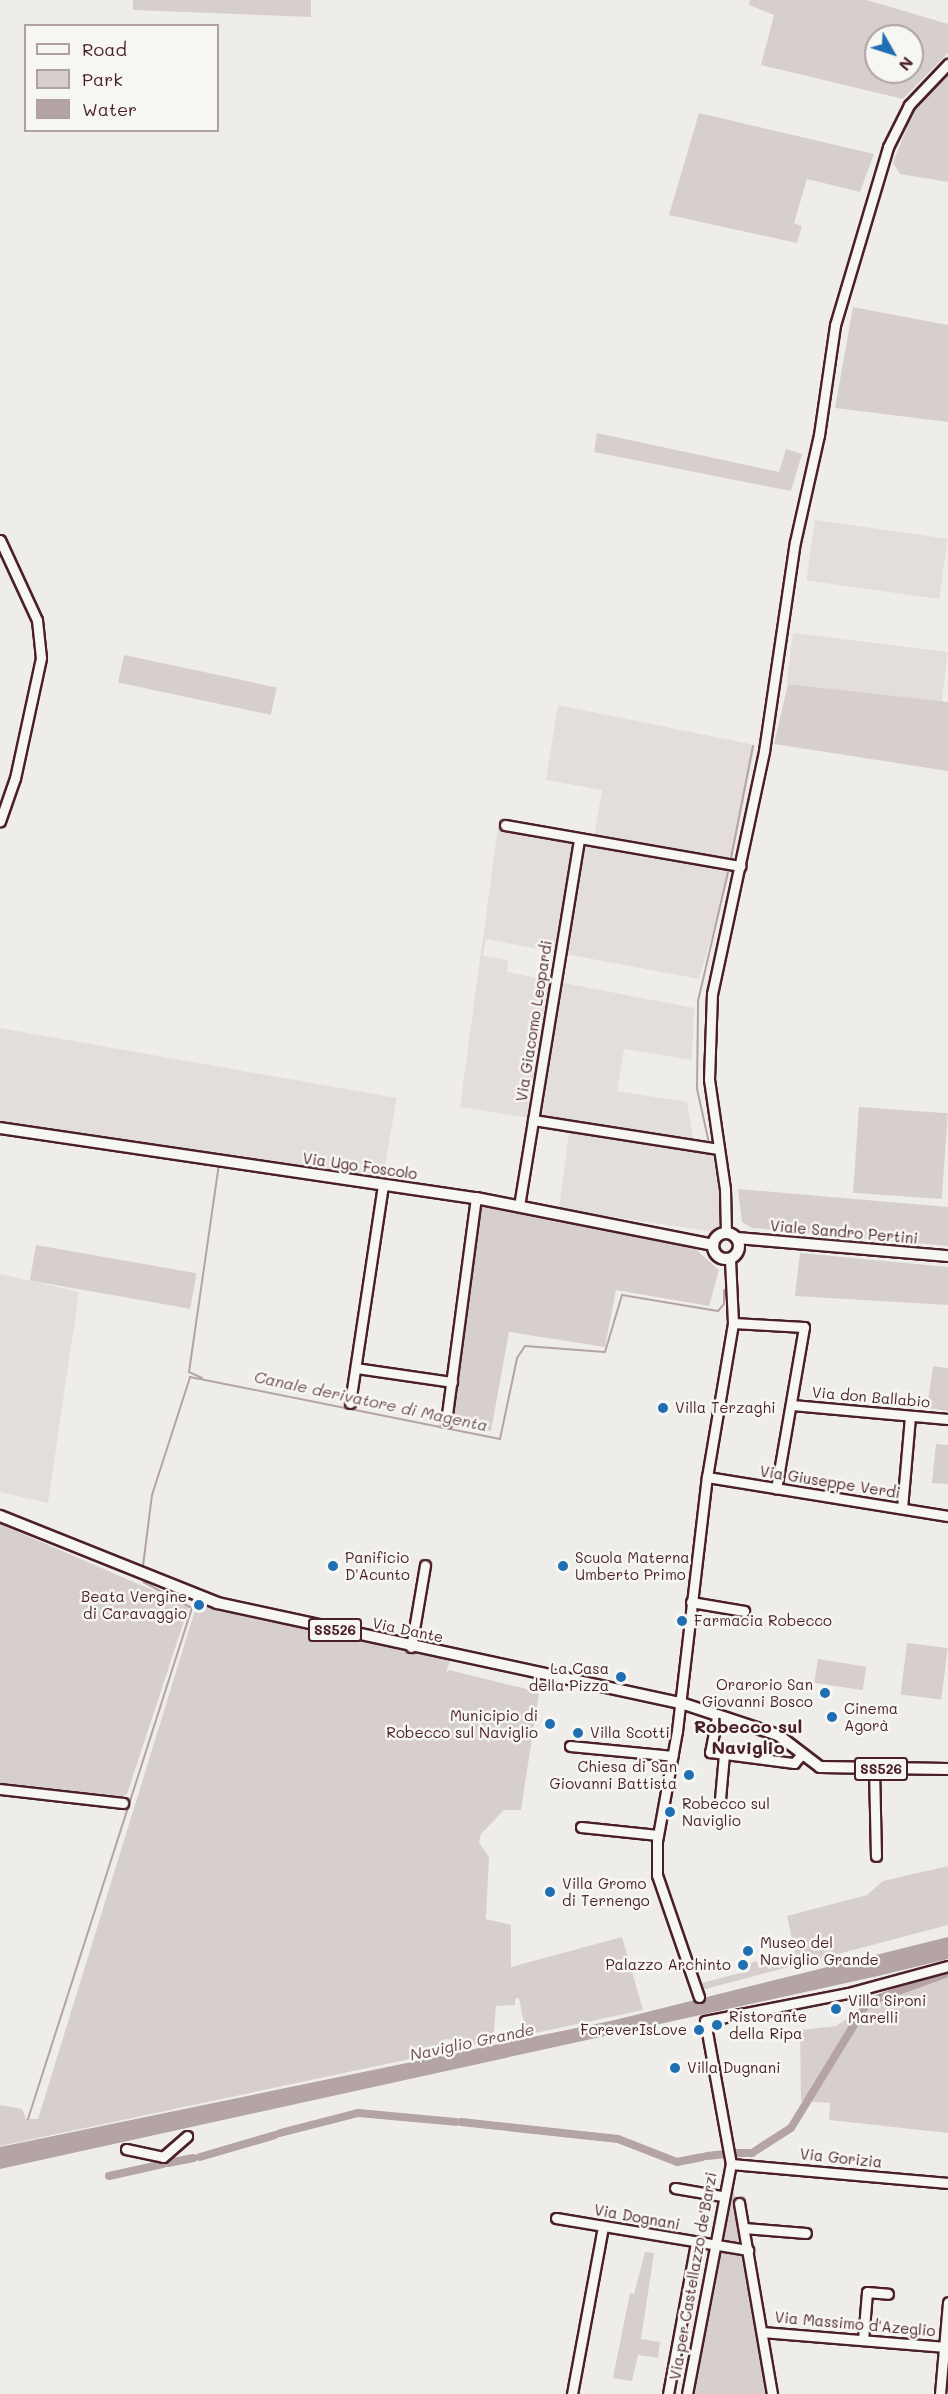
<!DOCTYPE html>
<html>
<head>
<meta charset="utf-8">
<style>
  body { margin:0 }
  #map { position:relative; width:948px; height:2394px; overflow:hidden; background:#efedea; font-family:Mali,sans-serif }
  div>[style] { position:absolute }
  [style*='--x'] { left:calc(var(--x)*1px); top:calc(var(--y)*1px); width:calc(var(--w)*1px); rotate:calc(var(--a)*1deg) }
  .built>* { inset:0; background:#e3dedc; transform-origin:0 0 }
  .green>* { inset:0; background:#d7cfce; transform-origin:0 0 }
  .water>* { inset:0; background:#b4a4a5 }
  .stream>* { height:2px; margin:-1px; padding:0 1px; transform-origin:1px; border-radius:1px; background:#b4a4a5 }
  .canal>* { height:8px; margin:-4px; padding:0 4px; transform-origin:4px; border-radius:4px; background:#b4a4a5 }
  .roads { filter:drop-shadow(2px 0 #4a1f2b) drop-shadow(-2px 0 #4a1f2b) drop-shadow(0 2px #4a1f2b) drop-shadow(0 -2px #4a1f2b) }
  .minor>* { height:9px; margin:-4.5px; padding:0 4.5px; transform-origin:4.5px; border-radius:4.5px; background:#f6f6f2 }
  .major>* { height:10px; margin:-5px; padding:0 5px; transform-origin:5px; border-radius:5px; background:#f6f6f2 }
  .major>.ring { margin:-5px; padding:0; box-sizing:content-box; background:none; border:10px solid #f6f6f2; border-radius:50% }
  .dots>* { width:16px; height:16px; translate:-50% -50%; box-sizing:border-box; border:3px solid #f6f6f2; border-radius:50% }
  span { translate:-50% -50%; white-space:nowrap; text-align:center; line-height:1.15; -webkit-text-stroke:5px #f6f6f2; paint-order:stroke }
  .shield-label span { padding:2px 4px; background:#f6f6f2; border:2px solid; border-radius:4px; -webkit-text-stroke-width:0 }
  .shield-label { font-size:14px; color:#4a1f2b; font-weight:700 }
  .street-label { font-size:15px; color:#4a1f2b }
  .poi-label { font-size:15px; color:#4a1f2b }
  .left { translate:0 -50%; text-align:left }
  .right { translate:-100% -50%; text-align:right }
  .water-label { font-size:16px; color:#6f4e56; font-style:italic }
  .quarter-label { font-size:18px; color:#4a1f2b; font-weight:700 }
  .legend { position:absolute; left:24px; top:24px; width:195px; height:108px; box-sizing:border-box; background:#f6f6f2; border:2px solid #b1a0a2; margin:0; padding:8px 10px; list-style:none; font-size:18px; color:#4a1f2b }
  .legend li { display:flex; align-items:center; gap:12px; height:30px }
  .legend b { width:30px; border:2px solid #b1a0a2 }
  .north { position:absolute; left:864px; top:24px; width:60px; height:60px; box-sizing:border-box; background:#f6f6f2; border:2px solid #b1a0a2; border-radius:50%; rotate:129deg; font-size:16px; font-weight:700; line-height:24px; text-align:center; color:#4a1f2b }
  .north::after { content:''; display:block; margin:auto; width:21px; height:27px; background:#1f6fb2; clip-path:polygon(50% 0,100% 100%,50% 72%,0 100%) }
</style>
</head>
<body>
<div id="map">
  <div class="built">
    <i style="left:815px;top:520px;width:134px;height:61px;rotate:8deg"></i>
    <i style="left:793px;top:633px;width:156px;height:51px;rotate:7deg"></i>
    <i style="clip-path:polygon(558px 705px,755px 745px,729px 876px,699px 979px,486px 939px,483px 956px,508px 960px,507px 972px,694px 1008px,692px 1060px,624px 1049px,617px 1091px,687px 1102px,695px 1150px,713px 1154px,723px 1224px,716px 1232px,559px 1209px,570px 1124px,460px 1107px,498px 827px,592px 848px,602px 790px,546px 780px)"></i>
    <i style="left:0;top:1028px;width:403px;height:91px;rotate:10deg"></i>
    <i style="clip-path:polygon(0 1274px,79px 1292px,48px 1503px,0 1492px)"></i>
  </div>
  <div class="green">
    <i style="clip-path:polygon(133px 0,311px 0,311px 17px,133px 10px)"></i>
    <i style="clip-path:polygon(evenodd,750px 0,867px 0,948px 24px,948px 53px,903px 99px,761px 65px,774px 15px,749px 5px,750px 0,876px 36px,912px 36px,912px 72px,876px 72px,876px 36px)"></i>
    <i style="clip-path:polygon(948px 72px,948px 182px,900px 174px,893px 163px,912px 114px)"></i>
    <i style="clip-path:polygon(699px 113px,874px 154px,860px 192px,807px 179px,794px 223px,802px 226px,797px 243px,669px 215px)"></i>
    <i style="clip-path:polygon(853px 307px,948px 325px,948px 422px,835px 408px)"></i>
    <i style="clip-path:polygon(597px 433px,779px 472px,786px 449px,802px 454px,791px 491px,594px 452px)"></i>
    <i style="left:124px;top:655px;width:156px;height:28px;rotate:12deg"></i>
    <i style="clip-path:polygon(788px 684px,948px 702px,948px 771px,774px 744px)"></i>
    <i style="left:859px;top:1107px;width:89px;height:86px;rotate:4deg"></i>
    <i style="clip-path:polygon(738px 1189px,948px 1207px,948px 1246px,752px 1228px,742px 1222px)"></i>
    <i style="clip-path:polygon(481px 1206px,685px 1240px,719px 1270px,709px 1306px,616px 1290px,605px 1347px,509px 1332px,491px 1431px,450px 1427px)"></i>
    <i style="left:36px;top:1245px;width:163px;height:36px;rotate:10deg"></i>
    <i style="clip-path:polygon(800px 1253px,948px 1267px,948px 1305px,795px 1296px)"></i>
    <i style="clip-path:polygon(933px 1366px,948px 1368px,948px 1411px,927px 1408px)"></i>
    <i style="clip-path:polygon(936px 1444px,948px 1445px,948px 1484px,932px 1483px)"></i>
    <i style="clip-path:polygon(0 1524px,189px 1606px,127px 1794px,118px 1799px,0 1786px)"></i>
    <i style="clip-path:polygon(197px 1604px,451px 1658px,446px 1673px,449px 1670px,539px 1692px,521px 1810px,504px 1810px,481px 1834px,479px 1843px,489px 1857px,486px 1919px,511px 1925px,511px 1967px,622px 1937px,643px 2010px,526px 2035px,519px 1998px,515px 1999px,515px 2005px,496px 2006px,493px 2042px,462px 2046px,460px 2040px,444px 2039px,443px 2052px,0 2146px,0 2105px,22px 2109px,26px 2119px,38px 2119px)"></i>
    <i style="left:907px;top:1643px;width:41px;height:52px;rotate:7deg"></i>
    <i style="left:818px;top:1659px;width:49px;height:24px;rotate:9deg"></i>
    <i style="clip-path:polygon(948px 1866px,948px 1925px,698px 1991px,695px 1985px,747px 1971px,746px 1964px,757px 1961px,759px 1968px,796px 1957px,787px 1916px,867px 1895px,883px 1881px)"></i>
    <i style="clip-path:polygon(948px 1975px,948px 2133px,829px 2120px,830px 2103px,801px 2101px,800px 2030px,836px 2026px,896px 1987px)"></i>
    <i style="clip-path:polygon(732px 2182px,745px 2247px,718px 2245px)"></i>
    <i style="clip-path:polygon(717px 2250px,746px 2252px,770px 2394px,692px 2394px)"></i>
    <i style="clip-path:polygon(645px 2252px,654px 2253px,641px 2339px,660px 2342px,658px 2358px,638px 2355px,632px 2381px,613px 2378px,630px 2293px,634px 2294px)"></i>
  </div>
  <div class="water">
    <i style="clip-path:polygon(948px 1937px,948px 1959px,878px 1976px,0 2169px,0 2147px,615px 2020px)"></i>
  </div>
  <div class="stream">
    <i style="--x:731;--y:858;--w:114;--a:-78.9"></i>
    <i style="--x:709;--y:1143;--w:55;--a:-102.5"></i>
    <i style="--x:697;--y:1089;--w:88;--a:-89.3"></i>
    <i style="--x:698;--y:1001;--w:132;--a:-76.9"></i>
    <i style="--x:202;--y:1378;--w:14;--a:-155"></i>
    <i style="--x:189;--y:1372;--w:209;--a:-81.8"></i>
    <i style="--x:143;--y:1566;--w:72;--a:-82.8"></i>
    <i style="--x:152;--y:1495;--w:124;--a:-72.1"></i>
    <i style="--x:190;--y:1377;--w:316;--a:11.3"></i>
    <i style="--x:500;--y:1439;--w:83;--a:-78.1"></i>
    <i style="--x:517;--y:1358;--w:14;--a:-56"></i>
    <i style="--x:525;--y:1346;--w:80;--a:4.3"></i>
    <i style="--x:605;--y:1352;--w:59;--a:-73.4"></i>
    <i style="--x:622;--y:1295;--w:97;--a:9.5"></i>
    <i style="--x:718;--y:1311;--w:9;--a:-49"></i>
    <i style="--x:724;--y:1304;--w:14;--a:-90"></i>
    <i style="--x:28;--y:2119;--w:537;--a:-72.21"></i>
    <i style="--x:192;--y:1608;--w:55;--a:-152"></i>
  </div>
  <div class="canal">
    <i style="--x:461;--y:2122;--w:158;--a:6.2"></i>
    <i style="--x:618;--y:2139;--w:63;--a:21.3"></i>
    <i style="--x:677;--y:2162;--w:26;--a:-11"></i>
    <i style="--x:280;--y:2133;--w:81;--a:-14.4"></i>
    <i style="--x:358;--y:2113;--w:98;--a:5.2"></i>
    <i style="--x:734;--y:2153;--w:18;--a:0"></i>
    <i style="--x:752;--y:2153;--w:46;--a:-32.7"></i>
    <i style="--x:791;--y:2128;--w:148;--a:-58.6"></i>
    <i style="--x:868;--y:2002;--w:85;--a:-19.9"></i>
    <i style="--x:707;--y:2156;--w:19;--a:-6"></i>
    <i style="--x:200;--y:2157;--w:78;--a:-16.3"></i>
    <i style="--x:168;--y:2163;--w:26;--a:-11"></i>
    <i style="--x:109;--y:2176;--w:55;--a:-12.5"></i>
  </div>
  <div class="roads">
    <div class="minor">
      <i style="--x:0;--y:540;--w:88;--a:65.2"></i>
      <i style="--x:37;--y:620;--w:38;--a:84"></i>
      <i style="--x:41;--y:658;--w:123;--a:102.2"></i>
      <i style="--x:15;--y:778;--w:46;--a:109.2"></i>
      <i style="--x:505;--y:825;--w:239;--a:9.9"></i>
      <i style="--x:533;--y:1120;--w:188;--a:8.9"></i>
      <i style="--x:519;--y:1206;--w:371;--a:-80.7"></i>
      <i style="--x:726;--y:1233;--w:44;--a:-91.3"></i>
      <i style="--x:725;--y:1189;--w:111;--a:-98.3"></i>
      <i style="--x:709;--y:1079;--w:85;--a:-88"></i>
      <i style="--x:712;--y:994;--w:249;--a:-77.9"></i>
      <i style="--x:764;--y:751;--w:211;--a:-81.6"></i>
      <i style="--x:795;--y:542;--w:110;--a:-77.4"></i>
      <i style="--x:819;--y:435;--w:111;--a:-81.7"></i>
      <i style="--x:835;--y:325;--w:186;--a:-73.4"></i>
      <i style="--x:888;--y:147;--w:47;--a:-63.4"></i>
      <i style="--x:909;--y:105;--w:57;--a:-46.4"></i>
      <i style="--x:733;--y:1323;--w:71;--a:3.2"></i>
      <i style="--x:804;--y:1327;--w:164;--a:99.8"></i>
      <i style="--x:356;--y:1368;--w:97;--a:8.3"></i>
      <i style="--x:350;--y:1403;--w:221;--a:-81.4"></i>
      <i style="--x:791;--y:1405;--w:158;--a:5.1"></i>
      <i style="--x:446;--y:1422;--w:226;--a:-82.4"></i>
      <i style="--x:707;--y:1477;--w:244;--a:9.2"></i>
      <i style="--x:902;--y:1508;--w:91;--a:-85"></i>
      <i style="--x:691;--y:1602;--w:54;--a:9.6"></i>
      <i style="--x:411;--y:1647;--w:83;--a:-80.3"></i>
      <i style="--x:717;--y:1717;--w:36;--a:101"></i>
      <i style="--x:710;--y:1752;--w:85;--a:7.5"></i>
      <i style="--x:794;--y:1763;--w:12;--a:-48"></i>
      <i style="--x:570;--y:1746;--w:103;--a:5.5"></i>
      <i style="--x:874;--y:1768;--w:88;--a:88.7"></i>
      <i style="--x:0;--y:1789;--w:124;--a:6.5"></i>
      <i style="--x:720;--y:1799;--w:45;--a:-84.9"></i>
      <i style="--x:581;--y:1827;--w:77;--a:5.9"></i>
      <i style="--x:699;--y:1997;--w:129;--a:-109"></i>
      <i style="--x:657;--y:1875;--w:34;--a:-90"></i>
      <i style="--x:657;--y:1841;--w:112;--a:-79.7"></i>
      <i style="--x:677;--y:1731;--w:256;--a:-83.3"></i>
      <i style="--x:707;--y:1477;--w:156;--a:-80.4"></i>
      <i style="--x:733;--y:1323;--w:63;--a:-92.7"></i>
      <i style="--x:126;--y:2149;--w:38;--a:12"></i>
      <i style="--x:163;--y:2157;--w:32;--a:-41"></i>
      <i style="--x:731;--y:2164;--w:145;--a:-100.3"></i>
      <i style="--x:705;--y:2021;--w:146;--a:-11.1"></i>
      <i style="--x:848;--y:1993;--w:104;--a:-15.1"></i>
      <i style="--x:731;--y:2164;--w:218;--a:5"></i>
      <i style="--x:675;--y:2188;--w:48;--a:9.7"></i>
      <i style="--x:739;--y:2203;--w:194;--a:80.2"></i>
      <i style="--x:556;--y:2218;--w:195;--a:9.5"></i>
      <i style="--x:744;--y:2228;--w:62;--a:4.6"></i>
      <i style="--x:762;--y:2332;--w:184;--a:4.7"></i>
      <i style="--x:863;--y:2340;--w:48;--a:-85.2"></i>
      <i style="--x:867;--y:2292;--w:21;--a:5"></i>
      <i style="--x:572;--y:2394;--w:171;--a:-79.5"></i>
      <i style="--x:668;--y:2394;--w:154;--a:-79.5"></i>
      <i style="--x:687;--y:2394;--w:234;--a:-79.2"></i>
      <i style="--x:940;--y:2394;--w:92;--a:-85"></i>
    </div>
    <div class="major">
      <i style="--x:0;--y:1128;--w:481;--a:8.4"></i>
      <i style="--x:476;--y:1198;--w:242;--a:11.2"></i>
      <i class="ring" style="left:713px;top:1233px;width:16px;height:16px"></i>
      <i style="--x:737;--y:1238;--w:212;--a:4.9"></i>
      <i style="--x:0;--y:1516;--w:234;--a:21.8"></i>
      <i style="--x:217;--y:1603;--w:475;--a:12.2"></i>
      <i style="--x:681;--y:1703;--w:102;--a:18.3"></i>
      <i style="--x:778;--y:1735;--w:53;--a:37.3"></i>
      <i style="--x:820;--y:1767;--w:128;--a:0.9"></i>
    </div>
  </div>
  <div class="dots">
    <i style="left:663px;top:1408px;background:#1f6fb2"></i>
    <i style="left:333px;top:1566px;background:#1f6fb2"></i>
    <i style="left:563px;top:1566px;background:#1f6fb2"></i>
    <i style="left:199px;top:1605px;background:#1f6fb2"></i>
    <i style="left:682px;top:1621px;background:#1f6fb2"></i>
    <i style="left:621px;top:1677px;background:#1f6fb2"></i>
    <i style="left:825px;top:1693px;background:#1f6fb2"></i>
    <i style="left:832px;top:1717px;background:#1f6fb2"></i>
    <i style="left:550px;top:1724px;background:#1f6fb2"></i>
    <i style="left:578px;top:1733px;background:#1f6fb2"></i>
    <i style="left:689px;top:1775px;background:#1f6fb2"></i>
    <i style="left:670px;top:1812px;background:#1f6fb2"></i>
    <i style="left:550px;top:1892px;background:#1f6fb2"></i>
    <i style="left:748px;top:1951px;background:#1f6fb2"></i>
    <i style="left:743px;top:1965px;background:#1f6fb2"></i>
    <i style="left:836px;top:2009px;background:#1f6fb2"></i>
    <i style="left:717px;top:2025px;background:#1f6fb2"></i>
    <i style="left:699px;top:2030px;background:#1f6fb2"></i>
    <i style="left:675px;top:2068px;background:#1f6fb2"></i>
  </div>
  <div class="shield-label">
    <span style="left:335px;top:1630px">SS526</span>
    <span style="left:881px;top:1769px">SS526</span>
  </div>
  <div class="street-label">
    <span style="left:534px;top:1021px;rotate:-81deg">Via Giacomo Leopardi</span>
    <span style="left:360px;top:1166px;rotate:8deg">Via Ugo Foscolo</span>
    <span style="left:844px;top:1232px;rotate:5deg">Viale Sandro Pertini</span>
    <span style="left:871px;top:1397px;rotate:5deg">Via don Ballabio</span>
    <span style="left:830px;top:1482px;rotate:9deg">Via Giuseppe Verdi</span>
    <span style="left:408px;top:1630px;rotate:12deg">Via Dante</span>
    <span style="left:841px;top:2158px;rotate:6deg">Via Gorizia</span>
    <span style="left:637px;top:2217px;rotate:10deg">Via Dognani</span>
    <span style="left:693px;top:2276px;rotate:-80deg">Via per Castellazzo de'Barzi</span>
    <span style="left:855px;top:2324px;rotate:5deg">Via Massimo d'Azeglio</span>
  </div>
  <div class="poi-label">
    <span class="left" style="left:675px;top:1408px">Villa Terzaghi</span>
    <span class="left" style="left:345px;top:1566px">Panificio<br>D'Acunto</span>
    <span class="left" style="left:575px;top:1566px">Scuola Materna<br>Umberto Primo</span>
    <span class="right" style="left:187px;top:1605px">Beata Vergine<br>di Caravaggio</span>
    <span class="left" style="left:694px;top:1621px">Farmacia Robecco</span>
    <span class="right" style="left:609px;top:1677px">La Casa<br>della Pizza</span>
    <span class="right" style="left:813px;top:1693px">Orarorio San<br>Giovanni Bosco</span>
    <span class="left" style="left:844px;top:1717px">Cinema<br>Agorà</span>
    <span class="right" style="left:538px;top:1724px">Municipio di<br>Robecco sul Naviglio</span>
    <span class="left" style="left:590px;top:1733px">Villa Scotti</span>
    <span class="right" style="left:677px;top:1775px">Chiesa di San<br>Giovanni Battista</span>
    <span class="left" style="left:682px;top:1812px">Robecco sul<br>Naviglio</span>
    <span class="left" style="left:562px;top:1892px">Villa Gromo<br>di Ternengo</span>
    <span class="left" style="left:760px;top:1951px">Museo del<br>Naviglio Grande</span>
    <span class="right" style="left:731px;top:1965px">Palazzo Archinto</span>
    <span class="left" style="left:848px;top:2009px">Villa Sironi<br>Marelli</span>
    <span class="left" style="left:729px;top:2025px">Ristorante<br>della Ripa</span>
    <span class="right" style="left:687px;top:2030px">ForeverIsLove</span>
    <span class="left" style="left:687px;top:2068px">Villa Dugnani</span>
  </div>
  <div class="water-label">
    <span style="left:371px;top:1401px;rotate:12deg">Canale derivatore di Magenta</span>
    <span style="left:472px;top:2042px;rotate:-12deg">Naviglio Grande</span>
  </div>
  <div class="quarter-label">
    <span style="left:748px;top:1737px">Robecco sul<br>Naviglio</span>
  </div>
  <ul class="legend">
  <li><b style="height:8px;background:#f6f6f2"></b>Road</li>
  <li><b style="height:16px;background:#d7cfce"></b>Park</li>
  <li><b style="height:16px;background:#b4a4a5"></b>Water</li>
  </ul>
  <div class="north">N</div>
</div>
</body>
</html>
